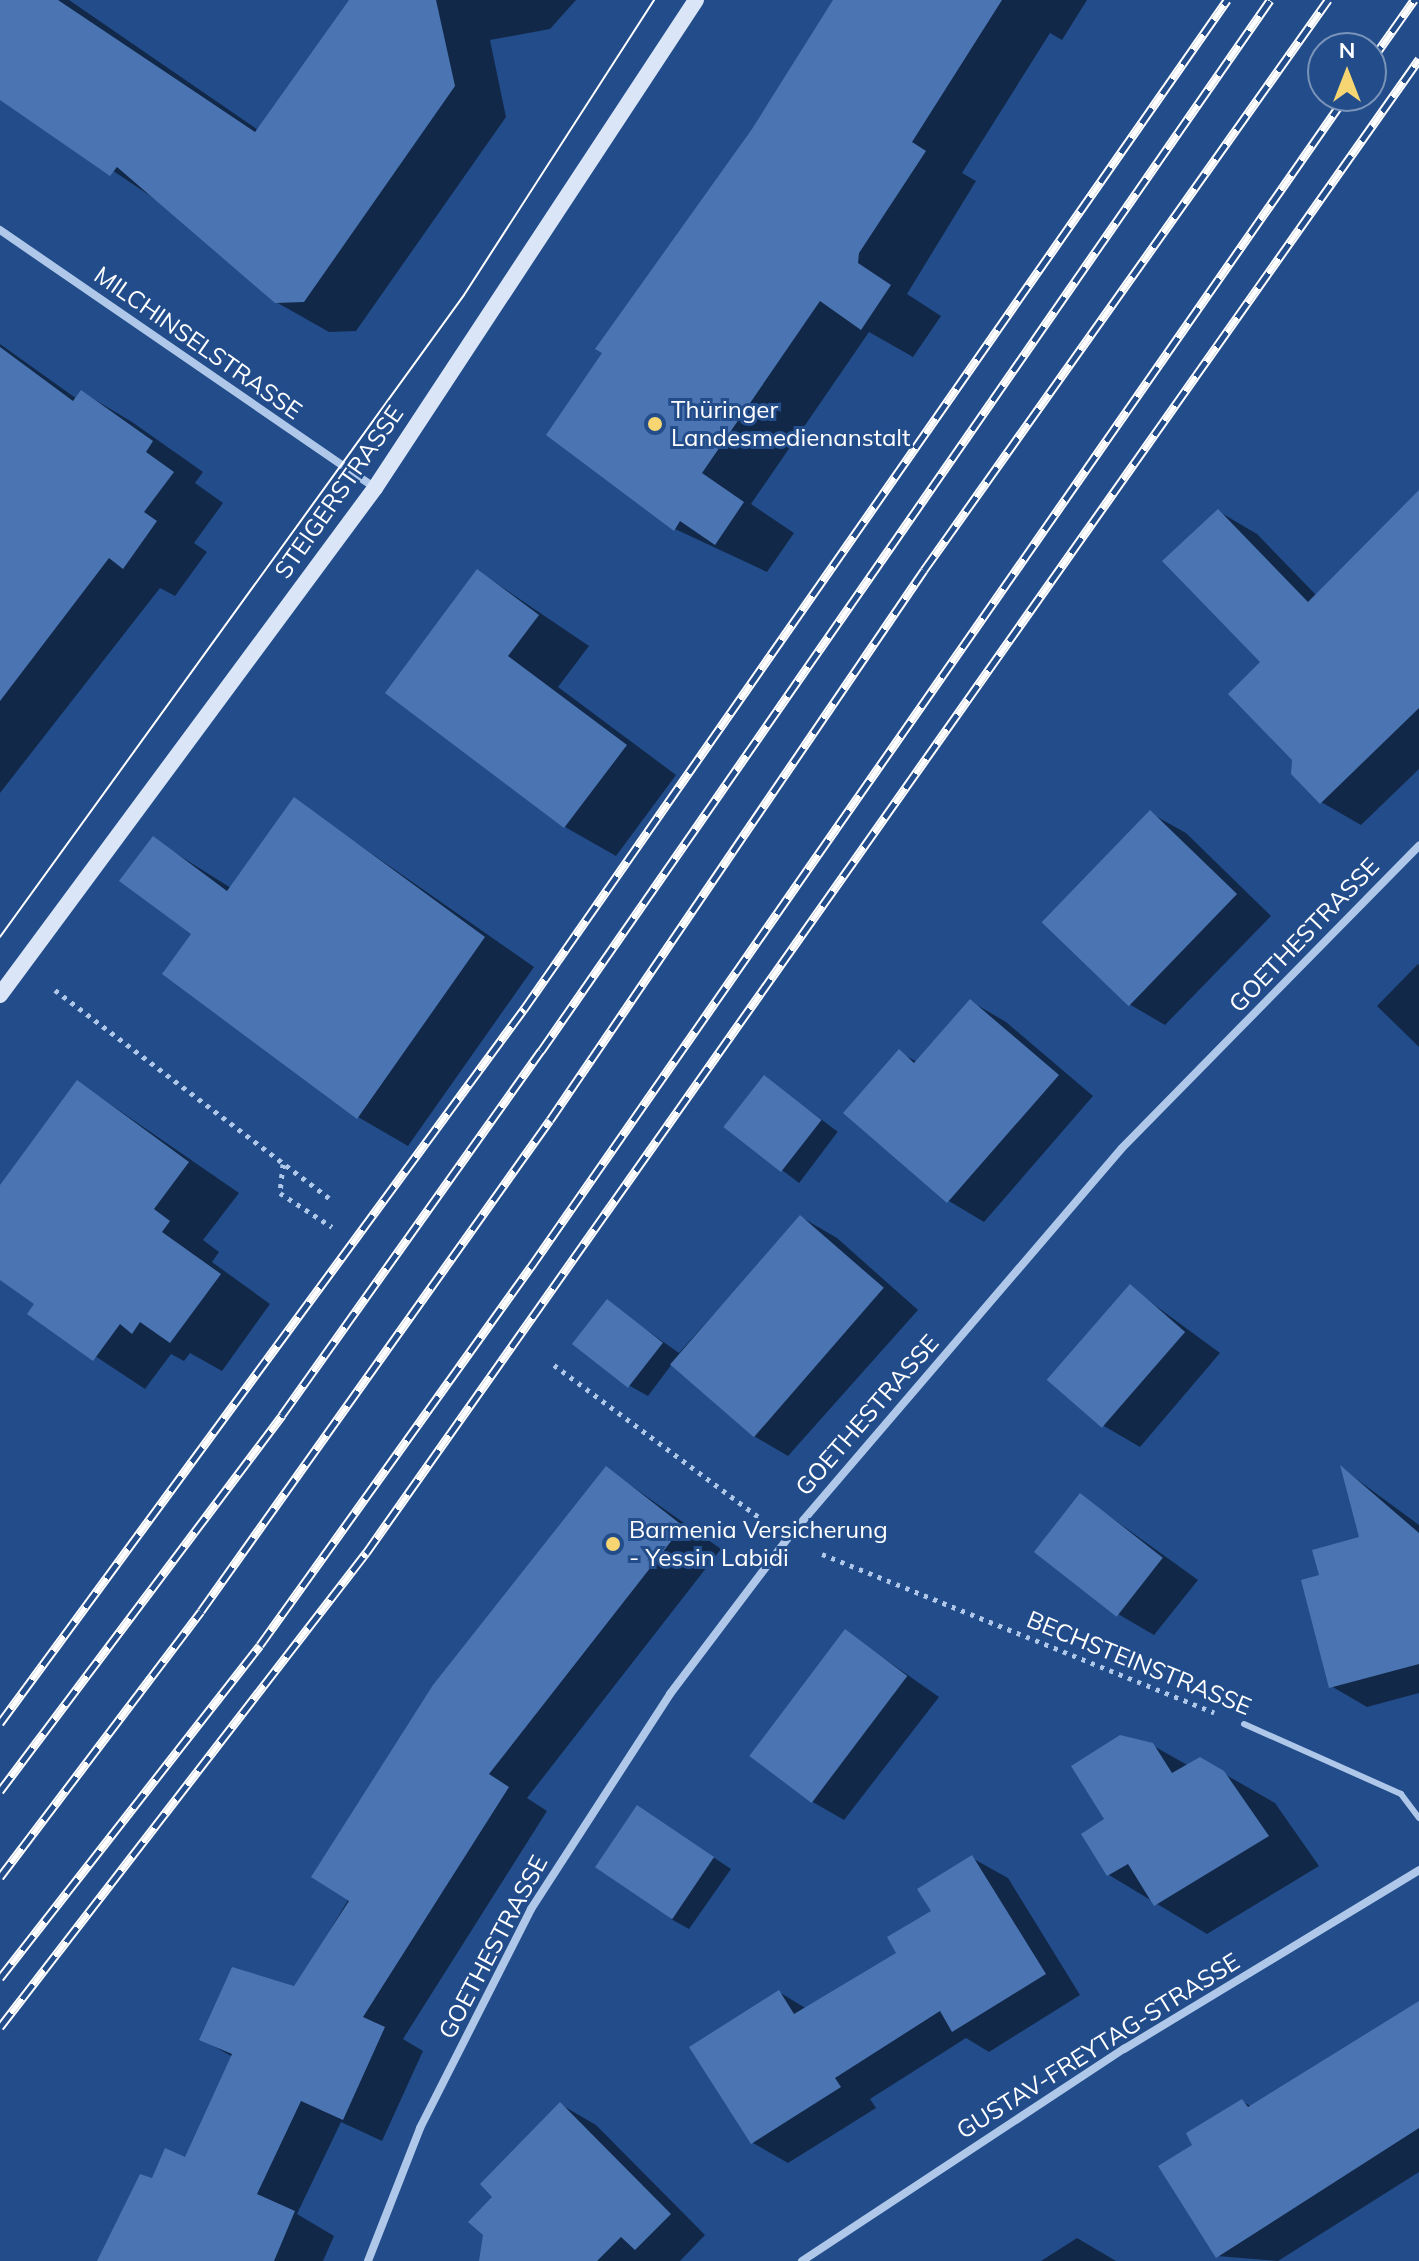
<!DOCTYPE html>
<html>
<head>
<meta charset="utf-8">
<style>
  body { margin:0 }
  #map { position:relative; width:1419px; height:2261px; overflow:hidden; background:#224c8a; font-family:Mulish,sans-serif }
  div>[style] { position:absolute }
  [style*='--x'] { left:calc(var(--x)*1px); top:calc(var(--y)*1px); width:calc(var(--w)*1px); rotate:calc(var(--a)*1deg) }
  .shadow>* { inset:0; background:#0007; transform-origin:0 0 }
  .building>* { inset:0; background:#4b75b2; transform-origin:0 0 }
  .path>* { height:5px; margin-top:-2.5px; transform-origin:0; background:repeating-linear-gradient(90deg,#afc8ea 0 4px,transparent 0 10px) }
  .service>* { height:6px; margin:-3px; padding:0 3px; transform-origin:3px; border-radius:3px; background:#afc8ea }
  .minor>* { height:8px; margin:-4px; padding:0 4px; transform-origin:4px; border-radius:4px; background:#afc8ea }
  .secondary>* { height:16px; margin:-8px; padding:0 8px; transform-origin:8px; border-radius:8px; background:#dae6f8 }
  .tram>* { height:2px; margin:-1px; padding:0 1px; transform-origin:1px; border-radius:1px; background:#fff }
  .rail>* { height:9px; margin-top:-4.5px; transform-origin:0; background:repeating-linear-gradient(90deg,#224c8a 0 18px,#fff 0 36px); box-sizing:border-box; border-block:2px solid #fff }
  .dots>* { width:22px; height:22px; translate:-50% -50%; box-sizing:border-box; border:4px solid #224c8a; border-radius:50% }
  span { translate:-50% -50%; white-space:nowrap; text-align:center; line-height:1.15; -webkit-text-stroke:6px #224c8a; paint-order:stroke }
  .street-label { font-size:24px; color:#fff }
  .poi-label { font-size:24px; color:#fff }
  .left { translate:0 -50%; text-align:left }
  .north { position:absolute; left:1307px; top:32px; width:80px; height:80px; box-sizing:border-box; background:#224c8a; border:2px solid #7a94b9; border-radius:50%; rotate:0deg; font-size:22px; font-weight:700; line-height:32px; text-align:center; color:#fff }
  .north::after { content:''; display:block; margin:auto; width:28px; height:36px; background:#f6d572; clip-path:polygon(50% 0,100% 100%,50% 72%,0 100%) }
</style>
</head>
<body>
<div id="map">
  <div class="shadow">
    <i style="clip-path:polygon(0 0,69px 0,258px 130px,350px 0,576px 0,550px 29px,490px 40px,506px 117px,356px 331px,329px 332px,276px 302px,161px 203px,0 95px)"></i>
    <i style="clip-path:polygon(836px 0,1087px 0,1062px 40px,1050px 33px,962px 173px,976px 181px,907px 294px,941px 316px,913px 357px,869px 332px,751px 504px,794px 533px,767px 572px,675px 529px,754px 130px)"></i>
    <i style="clip-path:polygon(0 344px,77px 399px,82px 392px,132px 422px,203px 472px,195px 483px,223px 503px,194px 543px,207px 552px,175px 596px,160px 588px,0 793px)"></i>
    <i style="clip-path:polygon(1419px 493px,1419px 769px,1361px 825px,1321px 802px,1294px 759px,1218px 511px,1257px 534px,1317px 596px)"></i>
    <i style="clip-path:polygon(478px 571px,589px 646px,558px 687px,676px 775px,616px 856px,565px 827px,388px 693px)"></i>
    <i style="clip-path:polygon(295px 800px,534px 967px,408px 1146px,358px 1117px,194px 934px,153px 839px,231px 888px)"></i>
    <i style="clip-path:polygon(1150px 813px,1186px 833px,1271px 916px,1165px 1025px,1129px 1004px)"></i>
    <i style="clip-path:polygon(1418px 964px,1419px 965px,1419px 1047px,1377px 1006px)"></i>
    <i style="clip-path:polygon(970px 1001px,1006px 1022px,1093px 1096px,984px 1222px,949px 1201px,846px 1113px,899px 1052px,917px 1062px)"></i>
    <i style="left:765px;top:1077px;width:91px;height:64px;rotate:37deg"></i>
    <i style="clip-path:polygon(78px 1082px,239px 1193px,203px 1240px,219px 1252px,212px 1262px,270px 1304px,222px 1371px,190px 1353px,184px 1361px,171px 1354px,145px 1389px,30px 1313px,37px 1304px,0 1277px,0 1187px)"></i>
    <i style="clip-path:polygon(801px 1217px,837px 1238px,918px 1310px,788px 1456px,752px 1435px,672px 1364px,648px 1396px,630px 1386px,607px 1302px,679px 1353px)"></i>
    <i style="clip-path:polygon(1130px 1287px,1220px 1353px,1140px 1447px,1104px 1426px)"></i>
    <i style="clip-path:polygon(606px 1468px,721px 1549px,527px 1798px,547px 1811px,403px 2039px,423px 2051px,382px 2141px,341px 2122px,297px 2214px,334px 2236px,323px 2261px,127px 2261px,153px 2180px,186px 2160px,233px 2057px,201px 2039px,295px 1989px)"></i>
    <i style="clip-path:polygon(1343px 1469px,1419px 1525px,1419px 1693px,1367px 1707px,1331px 1686px,1321px 1576px,1362px 1539px)"></i>
    <i style="clip-path:polygon(1080px 1495px,1198px 1580px,1154px 1635px,1118px 1614px)"></i>
    <i style="clip-path:polygon(845px 1631px,939px 1697px,844px 1820px,811px 1801px)"></i>
    <i style="clip-path:polygon(1152px 1745px,1189px 1766px,1200px 1760px,1275px 1803px,1319px 1866px,1207px 1934px,1109px 1875px,1107px 1820px)"></i>
    <i style="clip-path:polygon(638px 1807px,731px 1869px,689px 1929px,671px 1919px)"></i>
    <i style="clip-path:polygon(972px 1858px,1008px 1878px,1080px 1995px,989px 2052px,966px 2038px,870px 2099px,876px 2108px,788px 2163px,753px 2143px,779px 1992px,807px 2009px,899px 1954px)"></i>
    <i style="clip-path:polygon(1419px 2004px,1419px 2172px,1278px 2261px,1217px 2256px,1195px 2146px,1242px 2101px,1252px 2107px)"></i>
    <i style="clip-path:polygon(560px 2104px,596px 2125px,705px 2235px,680px 2261px,487px 2261px)"></i>
    <i style="clip-path:polygon(1077px 2238px,1116px 2261px,1041px 2261px)"></i>
  </div>
  <div class="building">
    <i style="clip-path:polygon(0 0,58px 0,255px 132px,349px 0,436px 0,455px 86px,304px 302px,275px 303px,117px 167px,110px 176px,0 100px)"></i>
    <i style="clip-path:polygon(833px 0,1002px 0,912px 142px,926px 151px,859px 253px,858px 263px,891px 285px,861px 330px,820px 301px,702px 473px,744px 502px,715px 545px,680px 521px,674px 531px,546px 435px,602px 353px,595px 349px,752px 129px)"></i>
    <i style="clip-path:polygon(0 347px,73px 401px,81px 390px,153px 441px,146px 452px,174px 472px,144px 512px,157px 521px,123px 569px,109px 558px,0 701px)"></i>
    <i style="clip-path:polygon(1419px 490px,1419px 708px,1320px 804px,1291px 774px,1292px 760px,1228px 694px,1260px 662px,1162px 561px,1218px 509px,1308px 602px)"></i>
    <i style="clip-path:polygon(477px 569px,539px 615px,508px 656px,627px 745px,564px 828px,385px 693px)"></i>
    <i style="clip-path:polygon(294px 797px,485px 937px,357px 1119px,162px 974px,191px 934px,119px 881px,153px 836px,227px 891px)"></i>
    <i style="left:1150px;top:810px;width:121px;height:156px;rotate:44deg"></i>
    <i style="clip-path:polygon(970px 999px,1059px 1075px,947px 1203px,843px 1113px,899px 1049px,914px 1063px)"></i>
    <i style="left:764px;top:1075px;width:73px;height:66px;rotate:38deg"></i>
    <i style="clip-path:polygon(77px 1080px,189px 1162px,154px 1209px,170px 1221px,162px 1232px,221px 1274px,170px 1343px,140px 1322px,132px 1334px,120px 1324px,93px 1361px,27px 1314px,34px 1304px,0 1280px,0 1185px)"></i>
    <i style="left:800px;top:1215px;width:111px;height:198px;rotate:41deg"></i>
    <i style="left:1130px;top:1284px;width:73px;height:127px;rotate:41deg"></i>
    <i style="left:607px;top:1299px;width:71px;height:57px;rotate:38deg"></i>
    <i style="clip-path:polygon(1340px 1465px,1419px 1533px,1419px 1664px,1329px 1688px,1301px 1580px,1319px 1575px,1312px 1550px,1359px 1537px)"></i>
    <i style="clip-path:polygon(606px 1466px,683px 1526px,489px 1774px,509px 1787px,363px 2017px,385px 2027px,343px 2120px,301px 2101px,257px 2194px,295px 2211px,274px 2261px,97px 2261px,140px 2174px,152px 2178px,165px 2148px,185px 2157px,232px 2054px,199px 2040px,232px 1967px,294px 1986px,349px 1901px,311px 1877px,433px 1685px)"></i>
    <i style="left:1080px;top:1493px;width:105px;height:75px;rotate:38deg"></i>
    <i style="left:845px;top:1629px;width:78px;height:159px;rotate:37deg"></i>
    <i style="clip-path:polygon(1120px 1735px,1153px 1743px,1172px 1773px,1200px 1757px,1224px 1771px,1269px 1836px,1154px 1906px,1128px 1864px,1107px 1876px,1081px 1834px,1104px 1819px,1071px 1766px)"></i>
    <i style="left:637px;top:1805px;width:93px;height:75px;rotate:34deg"></i>
    <i style="clip-path:polygon(972px 1855px,1046px 1974px,952px 2032px,940px 2011px,835px 2078px,841px 2087px,751px 2144px,689px 2047px,779px 1990px,794px 2014px,896px 1953px,887px 1937px,931px 1911px,917px 1889px)"></i>
    <i style="clip-path:polygon(1419px 2001px,1419px 2128px,1216px 2258px,1158px 2166px,1192px 2145px,1186px 2133px,1242px 2099px,1248px 2107px)"></i>
    <i style="clip-path:polygon(560px 2102px,671px 2214px,635px 2250px,621px 2237px,597px 2261px,479px 2261px,483px 2235px,468px 2222px,492px 2197px,480px 2184px)"></i>
  </div>
  <div class="path">
    <i style="--x:55;--y:990;--w:344;--a:37.2"></i>
    <i style="--x:283;--y:1164;--w:29;--a:96"></i>
    <i style="--x:280;--y:1193;--w:62;--a:33.2"></i>
    <i style="--x:554;--y:1365;--w:255;--a:36.6"></i>
    <i style="--x:822;--y:1554;--w:423;--a:22"></i>
  </div>
  <div class="service">
    <i style="--x:1244;--y:1724;--w:172;--a:24"></i>
    <i style="--x:1401;--y:1794;--w:30;--a:53"></i>
  </div>
  <div class="minor">
    <i style="--x:0;--y:230;--w:455;--a:34.5"></i>
    <i style="--x:368;--y:2261;--w:143;--a:-68.6"></i>
    <i style="--x:420;--y:2128;--w:246;--a:-63.1"></i>
    <i style="--x:531;--y:1909;--w:256;--a:-57.1"></i>
    <i style="--x:670;--y:1694;--w:196;--a:-52.9"></i>
    <i style="--x:788;--y:1538;--w:513;--a:-49.42"></i>
    <i style="--x:1122;--y:1148;--w:424;--a:-45.5"></i>
    <i style="--x:802;--y:2261;--w:386;--a:-33.4"></i>
    <i style="--x:1124;--y:2049;--w:345;--a:-31.2"></i>
  </div>
  <div class="secondary">
    <i style="--x:0;--y:995;--w:631;--a:-53.51"></i>
    <i style="--x:375;--y:488;--w:584;--a:-56.66"></i>
  </div>
  <div class="tram">
    <i style="--x:0;--y:937;--w:792;--a:-54.14"></i>
    <i style="--x:464;--y:295;--w:351;--a:-57.2"></i>
  </div>
  <div class="rail">
    <i style="--x:1371;--y:61;--w:75;--a:-54.8"></i>
    <i style="--x:0;--y:1723;--w:886;--a:-53.73"></i>
    <i style="--x:524;--y:1009;--w:1230;--a:-55.13"></i>
    <i style="--x:0;--y:1791;--w:470;--a:-53.1"></i>
    <i style="--x:282;--y:1415;--w:447;--a:-54.6"></i>
    <i style="--x:541;--y:1051;--w:1279;--a:-55.25"></i>
    <i style="--x:0;--y:1877;--w:333;--a:-52.9"></i>
    <i style="--x:201;--y:1611;--w:602;--a:-54.6"></i>
    <i style="--x:550;--y:1120;--w:665;--a:-55.78"></i>
    <i style="--x:924;--y:570;--w:699;--a:-54.67"></i>
    <i style="--x:0;--y:1978;--w:422;--a:-52"></i>
    <i style="--x:260;--y:1645;--w:464;--a:-54.4"></i>
    <i style="--x:530;--y:1268;--w:1428;--a:-55.15"></i>
    <i style="--x:0;--y:2027;--w:599;--a:-52.33"></i>
    <i style="--x:366;--y:1553;--w:1828;--a:-54.82"></i>
  </div>
  <div class="dots">
    <i style="left:655px;top:424px;background:#f6d572"></i>
    <i style="left:613px;top:1544px;background:#f6d572"></i>
  </div>
  <div class="street-label">
    <span style="left:198px;top:343px;rotate:35deg">MILCHINSELSTRASSE</span>
    <span style="left:339px;top:492px;rotate:-55deg">STEIGERSTRASSE</span>
    <span style="left:1304px;top:935px;rotate:-46deg">GOETHESTRASSE</span>
    <span style="left:867px;top:1415px;rotate:-49deg">GOETHESTRASSE</span>
    <span style="left:1139px;top:1663px;rotate:22deg">BECHSTEINSTRASSE</span>
    <span style="left:493px;top:1947px;rotate:-62deg">GOETHESTRASSE</span>
    <span style="left:1098px;top:2046px;rotate:-32deg">GUSTAV-FREYTAG-STRASSE</span>
  </div>
  <div class="poi-label">
    <span class="left" style="left:671px;top:424px">Thüringer<br>Landesmedienanstalt</span>
    <span class="left" style="left:629px;top:1544px">Barmenia Versicherung<br>- Yessin Labidi</span>
  </div>
  <div class="north">N</div>
</div>
</body>
</html>
